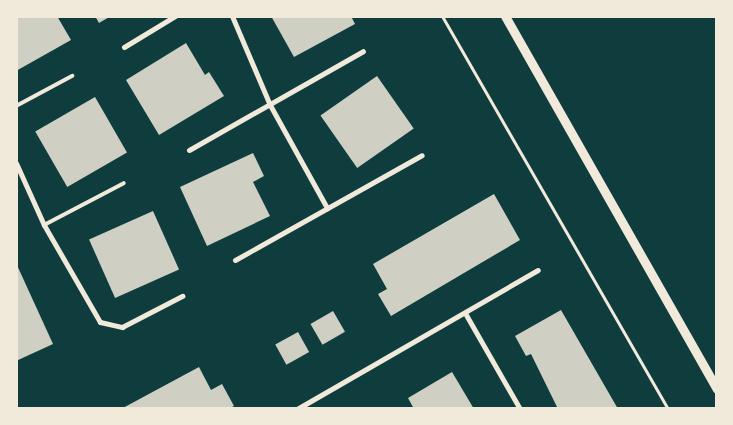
<!DOCTYPE html>
<html>
<head>
<meta charset="utf-8">
<style>
  body { margin:0 }
  #map { position:relative; width:733px; height:425px; overflow:hidden; background:#0f3d3e; font-family:"Open Sans",sans-serif }
  div>[style] { position:absolute }
  [style*='--x'] { left:calc(var(--x)*1px); top:calc(var(--y)*1px); width:calc(var(--w)*1px); rotate:calc(var(--a)*1deg) }
  .building>* { inset:0; background:#cfcfc3; transform-origin:0 0 }
  .path>* { height:3px; margin:-1.5px; padding:0 1.5px; transform-origin:1.5px; border-radius:1.5px; background:#f1e9da }
  .service>* { height:4px; margin:-2px; padding:0 2px; transform-origin:2px; border-radius:2px; background:#f1e9da }
  .minor>* { height:5px; margin:-2.5px; padding:0 2.5px; transform-origin:2.5px; border-radius:2.5px; background:#f1e9da }
  .tertiary>* { height:9px; margin:-4.5px; padding:0 4.5px; transform-origin:4.5px; border-radius:4.5px; background:#f1e9da }
  span { translate:-50% -50%; white-space:nowrap; text-align:center; line-height:1.15; -webkit-text-stroke:5px #f1e9da; paint-order:stroke }
  .frame { position:absolute; inset:0; border:18px solid #f1e9da; pointer-events:none }
</style>
</head>
<body>
<div id="map">
  <div class="building">
    <i style="clip-path:polygon(16px 16px,57px 16px,71px 40px,16px 71px)"></i>
    <i style="clip-path:polygon(95px 16px,111px 16px,99px 23px)"></i>
    <i style="clip-path:polygon(271px 16px,351px 16px,355px 24px,294px 57px)"></i>
    <i style="clip-path:polygon(186px 43px,205px 75px,209px 72px,224px 96px,159px 135px,126px 80px)"></i>
    <i style="left:377px;top:76px;width:64px;height:69px;rotate:55deg"></i>
    <i style="left:95px;top:97px;width:64px;height:69px;rotate:60deg"></i>
    <i style="clip-path:polygon(253px 153px,264px 176px,253px 182px,270px 216px,207px 246px,180px 187px)"></i>
    <i style="clip-path:polygon(494px 194px,520px 240px,391px 316px,378px 294px,387px 289px,373px 264px)"></i>
    <i style="left:153px;top:211px;width:64px;height:70px;rotate:66deg"></i>
    <i style="clip-path:polygon(16px 263px,53px 344px,16px 361px)"></i>
    <i style="clip-path:polygon(561px 310px,618px 409px,558px 409px,531px 354px,526px 356px,515px 336px)"></i>
    <i style="left:333px;top:311px;width:24px;height:26px;rotate:60deg"></i>
    <i style="left:298px;top:332px;width:23px;height:26px;rotate:61deg"></i>
    <i style="clip-path:polygon(199px 367px,211px 390px,222px 384px,234px 406px,228px 409px,121px 409px)"></i>
    <i style="clip-path:polygon(452px 372px,474px 409px,414px 409px,408px 398px)"></i>
  </div>
  <div class="path">
    <i style="--x:442;--y:16;--w:453;--a:60.1"></i>
  </div>
  <div class="service">
    <i style="--x:16;--y:106;--w:64;--a:-28.2"></i>
    <i style="--x:44;--y:225;--w:90;--a:-27.7"></i>
  </div>
  <div class="minor">
    <i style="--x:232;--y:16;--w:97;--a:66.9"></i>
    <i style="--x:270;--y:105;--w:118;--a:61"></i>
    <i style="--x:124;--y:47;--w:60;--a:-31.3"></i>
    <i style="--x:189;--y:150;--w:200;--a:-29.6"></i>
    <i style="--x:16;--y:163;--w:68;--a:65.7"></i>
    <i style="--x:44;--y:225;--w:112;--a:60"></i>
    <i style="--x:100;--y:322;--w:23;--a:13"></i>
    <i style="--x:122;--y:327;--w:68;--a:-27.3"></i>
    <i style="--x:235;--y:260;--w:214;--a:-29.3"></i>
    <i style="--x:465;--y:313;--w:111;--a:60.2"></i>
    <i style="--x:297;--y:409;--w:278;--a:-30"></i>
  </div>
  <div class="tertiary">
    <i style="--x:505;--y:16;--w:429;--a:60.4"></i>
  </div>
  <div class="frame"></div>
</div>
</body>
</html>
